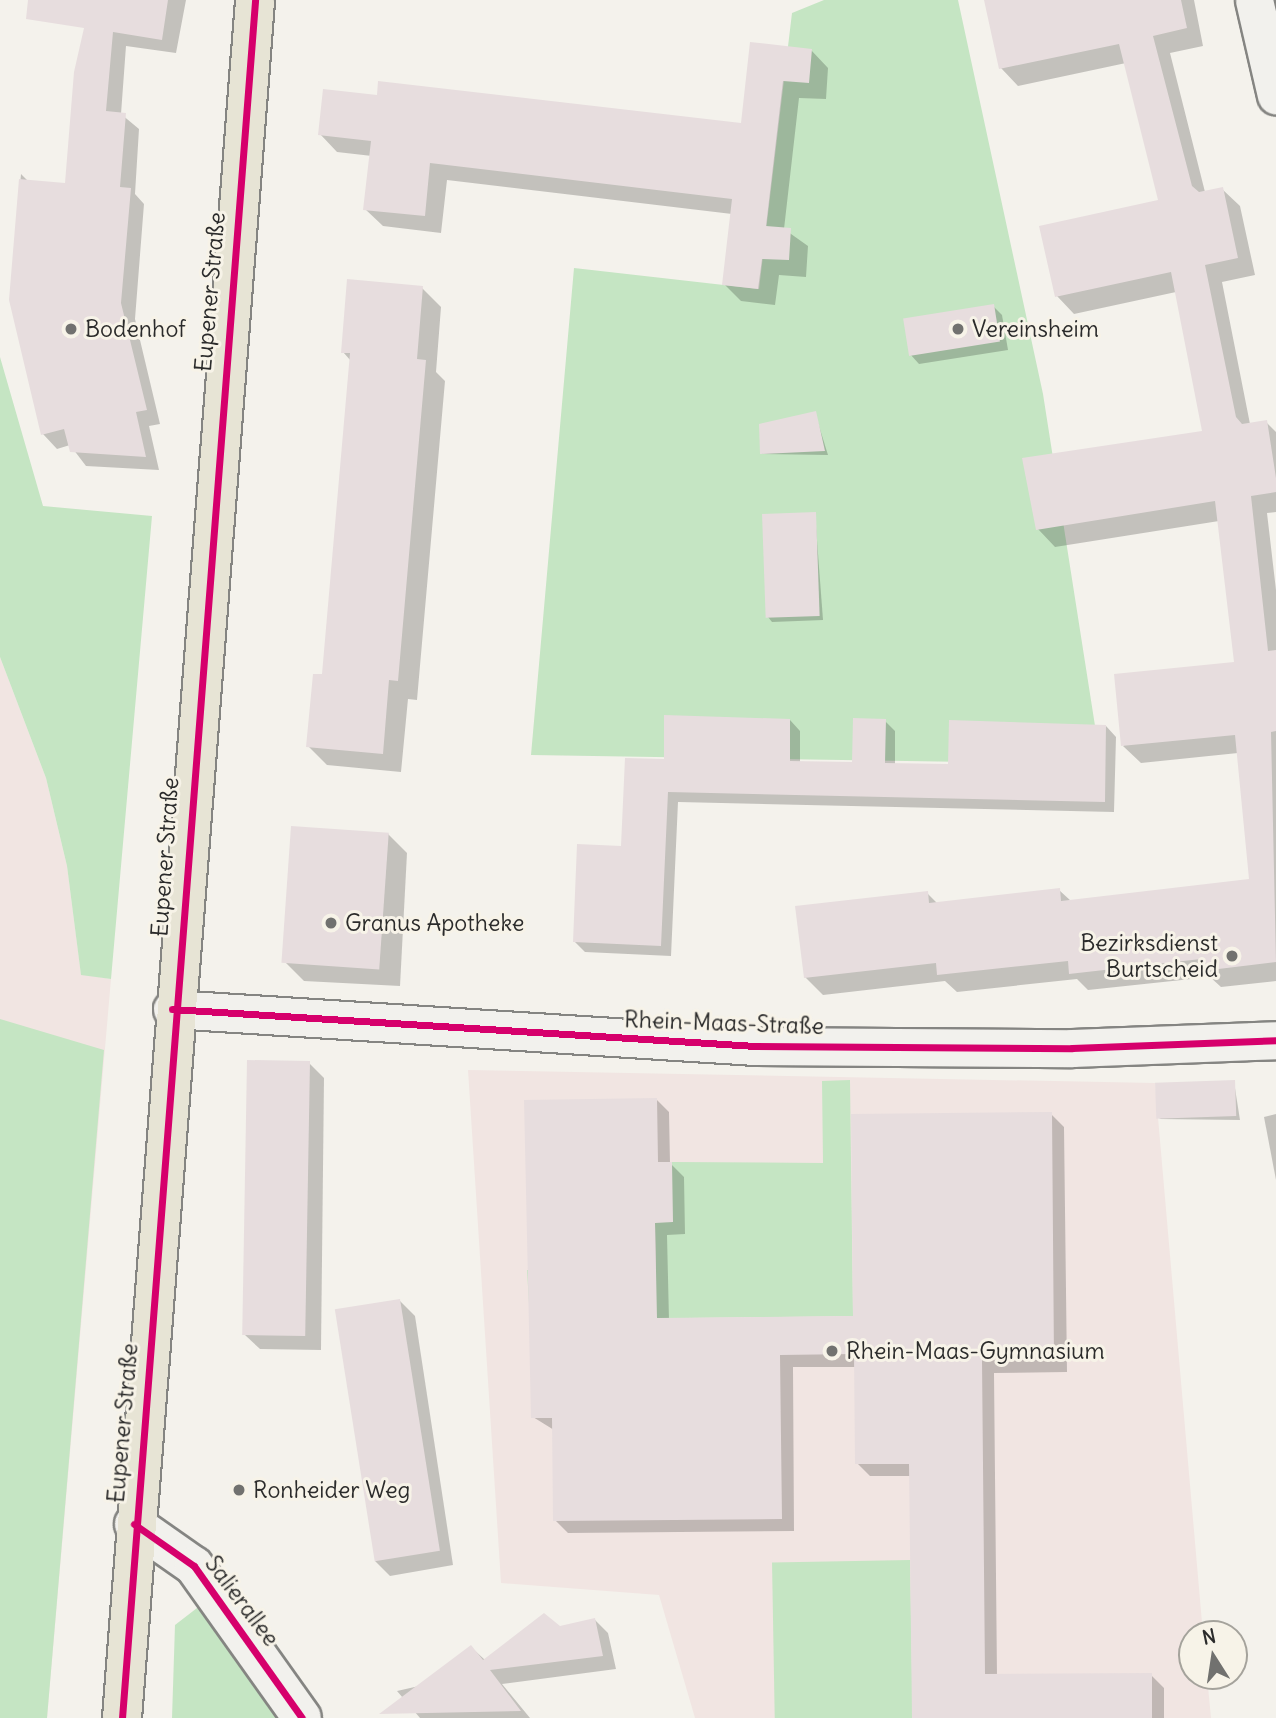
<!DOCTYPE html>
<html>
<head>
<meta charset="utf-8">
<style>
  body { margin:0 }
  #map { position:relative; width:1276px; height:1718px; overflow:hidden; background:#f4f2ec; font-family:Delius,sans-serif }
  div>[style] { position:absolute }
  [style*='--x'] { left:calc(var(--x)*1px); top:calc(var(--y)*1px); width:calc(var(--w)*1px); rotate:calc(var(--a)*1deg) }
  .built>* { inset:0; background:#f1e5e2 }
  .green>* { inset:0; background:#c5e5c3; transform-origin:0 0 }
  .shadow>* { inset:0; background:#0003 }
  .building>* { inset:0; background:#e7ddde; transform-origin:0 0 }
  .roads { filter:drop-shadow(2px 0 #858582) drop-shadow(-2px 0 #858582) drop-shadow(0 2px #858582) drop-shadow(0 -2px #858582) }
  .minor>* { height:37px; margin:-18.5px; padding:0 18.5px; transform-origin:18.5px; border-radius:18.5px; background:#f2f1ed }
  .tertiary>* { height:38px; margin:-19px; padding:0 19px; transform-origin:19px; border-radius:19px; background:#f2f1ed }
  .primary>* { height:38px; margin:-19px; padding:0 19px; transform-origin:19px; border-radius:19px; background:#e7e4d5 }
  .cycleway>* { height:7px; margin:-3.5px; padding:0 3.5px; transform-origin:3.5px; border-radius:3.5px; background:#d6006c }
  .dots>* { width:19px; height:19px; translate:-50% -50%; box-sizing:border-box; border:4px solid #f7f3e8; border-radius:50% }
  span { translate:-50% -50%; white-space:nowrap; text-align:center; line-height:1.15; -webkit-text-stroke:6px #f7f3e8; paint-order:stroke }
  .street-label { font-size:23px; color:#2b2b2b }
  .poi-label { font-size:23px; color:#2b2b2b }
  .left { translate:0 -50%; text-align:left }
  .right { translate:-100% -50%; text-align:right }
  .north { position:absolute; left:1178px; top:1620px; width:70px; height:70px; box-sizing:border-box; background:#f7f3e8; border:2px solid #a5a39c; border-radius:50%; rotate:348deg; font-size:19px; font-weight:700; line-height:28px; text-align:center; color:#2b2b2b }
  .north::after { content:''; display:block; margin:auto; width:24px; height:32px; background:#71716f; clip-path:polygon(50% 0,100% 100%,50% 72%,0 100%) }
</style>
</head>
<body>
<div id="map">
  <div class="built">
    <i style="clip-path:polygon(0 657px,46px 778px,67px 866px,81px 974px,111px 979px,47px 1718px,0 1718px)"></i>
    <i style="clip-path:polygon(468px 1070px,1155px 1083px,1203px 1634px,1192px 1634px,1192px 1676px,1207px 1676px,1211px 1718px,695px 1718px,659px 1595px,501px 1583px)"></i>
  </div>
  <div class="green">
    <i style="clip-path:polygon(824px 0,958px 0,1043px 394px,1101px 764px,531px 755px,574px 268px,759px 289px,792px 13px)"></i>
    <i style="clip-path:polygon(0 357px,43px 506px,152px 516px,111px 979px,81px 975px,67px 866px,46px 778px,0 657px)"></i>
    <i style="clip-path:polygon(0 1019px,104px 1050px,47px 1718px,0 1718px)"></i>
    <i style="clip-path:polygon(850px 1080px,853px 1316px,530px 1320px,527px 1270px,656px 1268px,655px 1222px,672px 1162px,823px 1163px,822px 1081px)"></i>
    <i style="left:910px;top:1560px;width:158px;height:138px;rotate:89deg"></i>
    <i style="clip-path:polygon(197px 1608px,213px 1614px,279px 1718px,172px 1718px,175px 1625px)"></i>
  </div>
  <div class="shadow">
    <i style="clip-path:polygon(88px 0,186px 0,176px 53px,126px 46px,121px 114px,139px 129px,135px 194px,144px 204px,135px 319px,160px 424px,149px 426px,159px 470px,86px 466px,70px 445px,57px 449px,43px 434px,10px 300px,21px 174px,35px 188px,66px 185px)"></i>
    <i style="clip-path:polygon(986px 0,1194px 0,1203px 46px,1170px 53px,1205px 192px,1222px 189px,1240px 206px,1255px 275px,1222px 282px,1250px 424px,1266px 422px,1276px 432px,1276px 512px,1267px 513px,1276px 590px,1276px 981px,1221px 987px,1210px 977px,1088px 990px,1077px 979px,957px 992px,945px 981px,823px 995px,805px 977px,927px 893px,938px 904px,1059px 890px,1071px 901px,1250px 880px,1238px 753px,1141px 763px,1123px 746px,1236px 664px,1219px 521px,1055px 547px,1038px 529px,1204px 432px,1176px 292px,1074px 314px,1057px 296px,1161px 202px,1126px 63px,1018px 86px,1001px 68px)"></i>
    <i style="clip-path:polygon(811px 50px,828px 68px,826px 99px,799px 98px,784px 229px,808px 246px,806px 277px,779px 275px,775px 305px,741px 301px,724px 284px,732px 214px,447px 180px,441px 233px,383px 226px,365px 209px,372px 156px,337px 152px,320px 134px,742px 125px)"></i>
    <i style="clip-path:polygon(422px 288px,441px 307px,436px 372px,445px 381px,417px 700px,408px 699px,401px 772px,327px 765px,308px 746px,324px 676px,351px 361px,343px 352px)"></i>
    <i style="clip-path:polygon(993px 306px,1002px 315px,1008px 350px,919px 364px,910px 354px)"></i>
    <i style="clip-path:polygon(815px 413px,828px 455px,762px 454px)"></i>
    <i style="clip-path:polygon(815px 514px,823px 620px,772px 622px,768px 617px)"></i>
    <i style="clip-path:polygon(790px 720px,800px 731px,800px 763px,854px 764px,885px 721px,895px 731px,895px 765px,949px 766px,1106px 726px,1116px 737px,1114px 812px,678px 802px,671px 956px,585px 952px,574px 941px,666px 760px)"></i>
    <i style="clip-path:polygon(388px 834px,407px 853px,400px 986px,304px 981px,285px 962px)"></i>
    <i style="clip-path:polygon(309px 1063px,324px 1078px,321px 1350px,260px 1349px,245px 1335px)"></i>
    <i style="clip-path:polygon(1234px 1082px,1240px 1120px,1159px 1119px)"></i>
    <i style="clip-path:polygon(656px 1099px,669px 1112px,670px 1163px,684px 1177px,685px 1234px,667px 1235px,669px 1320px,855px 1317px,1051px 1114px,1064px 1127px,1067px 1372px,994px 1373px,997px 1676px,1151px 1675px,1164px 1688px,1164px 1718px,913px 1718px,911px 1476px,870px 1476px,857px 1463px,856px 1367px,793px 1367px,794px 1531px,568px 1533px,555px 1520px,554px 1430px,533px 1417px)"></i>
    <i style="clip-path:polygon(1276px 1114px,1276px 1180px,1264px 1117px)"></i>
    <i style="clip-path:polygon(400px 1301px,415px 1316px,453px 1565px,390px 1576px,375px 1561px)"></i>
    <i style="clip-path:polygon(594px 1619px,608px 1633px,616px 1669px,502px 1684px,530px 1718px,420px 1718px,397px 1691px,419px 1686px,471px 1647px,485px 1660px)"></i>
  </div>
  <div class="building">
    <i style="clip-path:polygon(28px 0,168px 0,162px 40px,113px 32px,106px 111px,126px 113px,120px 187px,131px 188px,121px 303px,147px 410px,136px 412px,146px 457px,70px 452px,64px 429px,41px 435px,9px 300px,19px 179px,65px 183px,74px 72px,84px 28px,26px 19px)"></i>
    <i style="clip-path:polygon(984px 0,1181px 0,1187px 28px,1153px 36px,1192px 186px,1199px 192px,1223px 187px,1238px 258px,1205px 265px,1236px 417px,1242px 424px,1267px 420px,1276px 478px,1276px 492px,1251px 496px,1268px 651px,1276px 650px,1276px 731px,1271px 732px,1276px 962px,1202px 971px,1201px 959px,1069px 974px,1068px 961px,937px 975px,936px 963px,804px 978px,795px 906px,928px 891px,929px 903px,1060px 888px,1061px 901px,1249px 879px,1235px 735px,1121px 746px,1114px 674px,1234px 662px,1215px 501px,1036px 530px,1022px 458px,1202px 431px,1171px 272px,1055px 297px,1039px 226px,1158px 200px,1119px 44px,999px 69px)"></i>
    <i style="clip-path:polygon(750px 42px,812px 49px,809px 83px,783px 81px,766px 226px,791px 228px,789px 260px,762px 259px,758px 289px,722px 285px,732px 199px,430px 163px,425px 216px,363px 210px,371px 141px,318px 135px,323px 89px,377px 95px,378px 81px,741px 123px)"></i>
    <i style="clip-path:polygon(347px 279px,423px 286px,417px 359px,426px 360px,398px 681px,389px 680px,383px 754px,306px 747px,313px 674px,322px 674px,350px 353px,341px 353px)"></i>
    <i style="left:994px;top:304px;width:38px;height:92px;rotate:81deg"></i>
    <i style="clip-path:polygon(816px 411px,825px 451px,760px 454px,759px 424px)"></i>
    <i style="left:816px;top:512px;width:104px;height:54px;rotate:88deg"></i>
    <i style="clip-path:polygon(664px 715px,790px 719px,790px 761px,852px 762px,853px 718px,886px 719px,885px 763px,948px 764px,949px 720px,1106px 725px,1105px 802px,668px 792px,661px 946px,573px 942px,577px 844px,621px 846px,625px 758px,664px 759px)"></i>
    <i style="left:291px;top:826px;width:98px;height:137px;rotate:4deg"></i>
    <i style="left:247px;top:1060px;width:63px;height:275px;rotate:1deg"></i>
    <i style="left:1235px;top:1080px;width:36px;height:80px;rotate:88deg"></i>
    <i style="clip-path:polygon(657px 1098px,658px 1162px,672px 1162px,673px 1222px,655px 1223px,657px 1318px,853px 1316px,851px 1114px,1052px 1112px,1054px 1360px,982px 1360px,985px 1674px,1152px 1673px,1152px 1718px,912px 1718px,909px 1464px,855px 1464px,854px 1354px,780px 1355px,782px 1519px,553px 1521px,552px 1418px,531px 1418px,524px 1100px)"></i>
    <i style="left:400px;top:1299px;width:255px;height:66px;rotate:81deg"></i>
    <i style="clip-path:polygon(544px 1613px,560px 1626px,595px 1618px,603px 1656px,490px 1670px,521px 1711px,379px 1714px,471px 1645px,483px 1660px)"></i>
  </div>
  <div class="roads">
    <div class="minor">
      <i style="--x:1254;--y:0;--w:98;--a:77"></i>
      <i style="--x:172;--y:1009;--w:585;--a:3.63"></i>
      <i style="--x:756;--y:1046;--w:316;--a:0.4"></i>
      <i style="--x:1072;--y:1048;--w:204;--a:-2.2"></i>
    </div>
    <div class="tertiary">
      <i style="--x:134;--y:1524;--w:73;--a:35"></i>
      <i style="--x:194;--y:1566;--w:186;--a:54.6"></i>
    </div>
    <div class="primary">
      <i style="--x:122;--y:1718;--w:1723;--a:-85.57"></i>
    </div>
  </div>
  <div class="cycleway">
    <i style="--x:172;--y:1009;--w:585;--a:3.63"></i>
    <i style="--x:756;--y:1046;--w:316;--a:0.4"></i>
    <i style="--x:1072;--y:1048;--w:204;--a:-2.2"></i>
    <i style="--x:134;--y:1524;--w:73;--a:35"></i>
    <i style="--x:194;--y:1566;--w:186;--a:54.6"></i>
    <i style="--x:122;--y:1718;--w:1723;--a:-85.57"></i>
  </div>
  <div class="dots">
    <i style="left:71px;top:329px;background:#71716f"></i>
    <i style="left:958px;top:329px;background:#71716f"></i>
    <i style="left:331px;top:923px;background:#71716f"></i>
    <i style="left:1232px;top:956px;background:#71716f"></i>
    <i style="left:832px;top:1351px;background:#71716f"></i>
    <i style="left:239px;top:1490px;background:#71716f"></i>
  </div>
  <div class="street-label">
    <span style="left:210px;top:292px;rotate:-85deg">Eupener Straße</span>
    <span style="left:165px;top:857px;rotate:-86deg">Eupener Straße</span>
    <span style="left:724px;top:1023px;rotate:2deg">Rhein-Maas-Straße</span>
    <span style="left:123px;top:1423px;rotate:-85deg">Eupener Straße</span>
    <span style="left:242px;top:1601px;rotate:53deg">Salierallee</span>
  </div>
  <div class="poi-label">
    <span class="left" style="left:85px;top:329px">Bodenhof</span>
    <span class="left" style="left:972px;top:329px">Vereinsheim</span>
    <span class="left" style="left:345px;top:923px">Granus Apotheke</span>
    <span class="right" style="left:1218px;top:956px">Bezirksdienst<br>Burtscheid</span>
    <span class="left" style="left:846px;top:1351px">Rhein-Maas-Gymnasium</span>
    <span class="left" style="left:253px;top:1490px">Ronheider Weg</span>
  </div>
  <div class="north">N</div>
</div>
</body>
</html>
